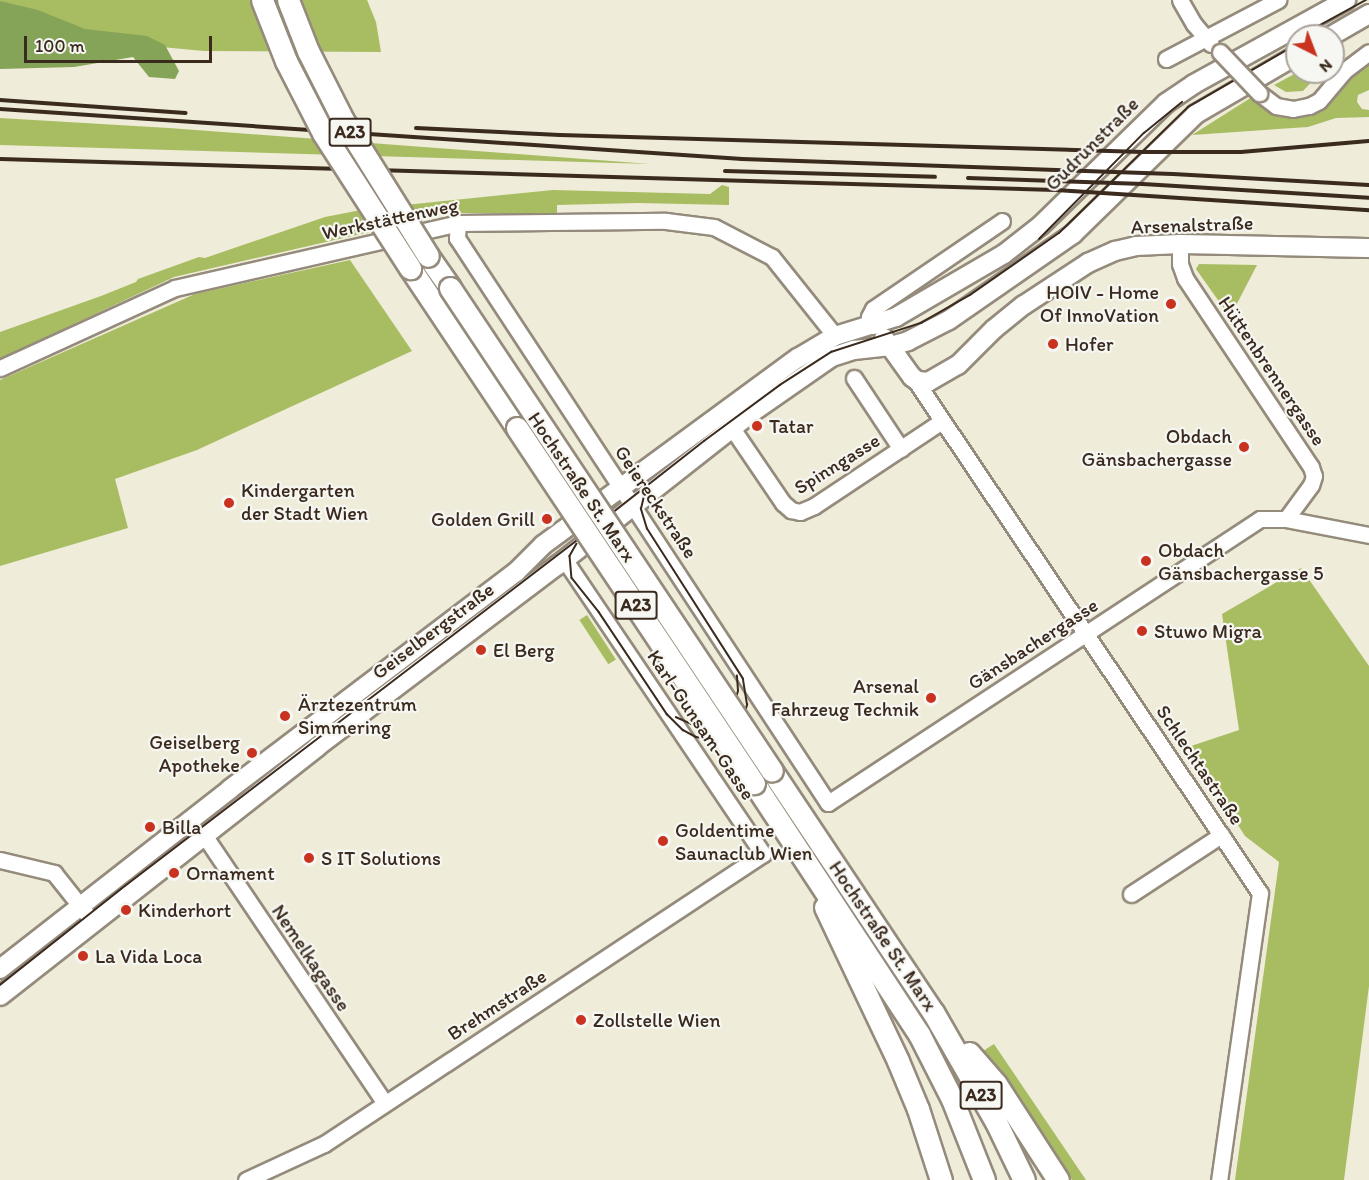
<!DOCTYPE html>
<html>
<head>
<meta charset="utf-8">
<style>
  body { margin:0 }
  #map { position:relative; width:1369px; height:1180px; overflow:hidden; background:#efecd9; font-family:Itim,sans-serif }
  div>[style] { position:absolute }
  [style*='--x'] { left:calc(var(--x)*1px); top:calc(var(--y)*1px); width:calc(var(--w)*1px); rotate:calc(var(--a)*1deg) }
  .green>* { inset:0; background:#a8bd62; transform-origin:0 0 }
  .forest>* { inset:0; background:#86a458 }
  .roads { filter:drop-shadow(2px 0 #958b7c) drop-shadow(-2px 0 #958b7c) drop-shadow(0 2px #958b7c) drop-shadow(0 -2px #958b7c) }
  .minor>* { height:15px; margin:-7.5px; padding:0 7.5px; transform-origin:7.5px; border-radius:7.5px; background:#fff }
  .major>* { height:18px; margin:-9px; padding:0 9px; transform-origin:9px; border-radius:9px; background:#fff }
  .highway>* { height:21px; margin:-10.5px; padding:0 10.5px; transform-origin:10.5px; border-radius:10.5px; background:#fff }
  .tram>* { height:1.5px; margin:-0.75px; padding:0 0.75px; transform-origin:0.75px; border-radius:0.75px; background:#3b2a1e }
  .rail>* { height:4px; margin:-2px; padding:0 2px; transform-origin:2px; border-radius:2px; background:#3b2a1e }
  .bridges { filter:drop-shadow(2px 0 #958b7c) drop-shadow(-2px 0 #958b7c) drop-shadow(0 2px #958b7c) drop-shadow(0 -2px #958b7c) }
  .minor-bridge>* { height:15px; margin:-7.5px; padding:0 7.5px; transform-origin:7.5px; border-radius:7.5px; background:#fff }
  .highway-bridge>* { height:21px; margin:-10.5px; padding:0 10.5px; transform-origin:10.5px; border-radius:10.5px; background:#fff }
  .dots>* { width:16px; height:16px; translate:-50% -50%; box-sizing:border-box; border:3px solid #f6f6f2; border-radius:50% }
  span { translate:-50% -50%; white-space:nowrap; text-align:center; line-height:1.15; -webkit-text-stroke:4.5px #f6f6f2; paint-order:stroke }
  .shield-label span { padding:2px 4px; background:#f6f6f2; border:2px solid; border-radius:4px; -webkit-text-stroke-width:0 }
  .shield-label { font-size:18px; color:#3b2a1e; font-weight:700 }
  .street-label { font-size:20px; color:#3b2a1e }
  .poi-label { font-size:20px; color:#3b2a1e }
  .right { translate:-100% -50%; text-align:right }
  .left { translate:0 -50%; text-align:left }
  .north { position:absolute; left:1285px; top:24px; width:60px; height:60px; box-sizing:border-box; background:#f6f6f2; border:2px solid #aba49d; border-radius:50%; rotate:138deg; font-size:16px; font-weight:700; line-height:24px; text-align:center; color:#3b2a1e }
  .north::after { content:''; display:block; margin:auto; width:21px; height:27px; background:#c8321e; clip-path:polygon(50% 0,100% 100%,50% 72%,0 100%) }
  .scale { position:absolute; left:24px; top:36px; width:188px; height:27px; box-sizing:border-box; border:3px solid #3b2a1e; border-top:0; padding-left:8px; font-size:18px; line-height:21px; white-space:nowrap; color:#3b2a1e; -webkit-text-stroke:4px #f6f6f2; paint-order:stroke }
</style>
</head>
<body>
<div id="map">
  <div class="green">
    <i style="clip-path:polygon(0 0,367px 0,376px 22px,381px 52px,204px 51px,0 32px)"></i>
    <i style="clip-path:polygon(1369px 61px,1369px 90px,1358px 95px,1357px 102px,1362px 109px,1369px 110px,1369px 117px,1336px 118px,1308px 127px,1192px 135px,1252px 97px,1265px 108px,1284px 117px,1310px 114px,1330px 101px,1347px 80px)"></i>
    <i style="clip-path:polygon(1298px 72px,1321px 72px,1303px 91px,1286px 92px,1274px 85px)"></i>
    <i style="clip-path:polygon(0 118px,169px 128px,650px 164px,0 145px)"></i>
    <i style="clip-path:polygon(722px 185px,729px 187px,729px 205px,638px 203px,557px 205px,557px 213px,448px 213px,448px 208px,441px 208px,441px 214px,417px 221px,174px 277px,0 359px,0 332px,101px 296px,136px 282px,138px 279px,199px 257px,205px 258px,325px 217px,366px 209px,553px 190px,710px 194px)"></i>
    <i style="clip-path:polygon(350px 260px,412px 351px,197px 450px,115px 479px,128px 528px,0 566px,0 380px,195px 294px)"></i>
    <i style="clip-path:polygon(1199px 264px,1257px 265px,1230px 317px,1196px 269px)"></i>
    <i style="clip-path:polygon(1301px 568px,1369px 666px,1369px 986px,1344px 1180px,1235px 1180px,1279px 862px,1245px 836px,1188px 747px,1239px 730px,1222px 614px)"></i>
    <i style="left:587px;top:615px;width:53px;height:9px;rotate:57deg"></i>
    <i style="clip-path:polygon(994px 1044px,1086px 1180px,1072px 1180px,983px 1051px)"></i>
  </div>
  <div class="forest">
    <i style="clip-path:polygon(0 1px,38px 10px,85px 29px,147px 36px,165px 45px,179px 71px,175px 79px,149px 77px,133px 57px,74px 67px,0 69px)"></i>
  </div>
  <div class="roads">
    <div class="minor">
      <i style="--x:1180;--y:0;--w:28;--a:60"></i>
      <i style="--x:1194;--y:24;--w:26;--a:50"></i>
      <i style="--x:1166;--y:59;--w:127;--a:-27.8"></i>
      <i style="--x:1259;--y:93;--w:21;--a:37"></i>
      <i style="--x:1276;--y:106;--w:17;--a:10"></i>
      <i style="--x:1293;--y:109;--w:16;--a:-11"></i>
      <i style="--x:1309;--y:106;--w:11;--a:-27"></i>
      <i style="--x:1319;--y:101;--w:39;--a:-50"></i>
      <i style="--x:1344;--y:71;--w:31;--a:-37"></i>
      <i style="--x:458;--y:223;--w:15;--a:94"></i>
      <i style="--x:457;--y:238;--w:676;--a:56.71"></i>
      <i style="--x:828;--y:803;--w:517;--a:-33.32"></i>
      <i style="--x:1260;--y:519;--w:26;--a:0"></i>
      <i style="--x:1286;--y:519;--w:85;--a:10.9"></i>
      <i style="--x:1180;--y:244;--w:20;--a:90"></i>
      <i style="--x:1180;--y:264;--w:15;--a:70"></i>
      <i style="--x:1185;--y:278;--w:227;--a:56.3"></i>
      <i style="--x:1311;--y:467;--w:9;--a:72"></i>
      <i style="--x:1314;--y:476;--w:9;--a:108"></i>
      <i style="--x:1311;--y:485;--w:42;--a:126.3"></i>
      <i style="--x:873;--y:326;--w:10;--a:-114"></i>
      <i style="--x:869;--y:317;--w:9;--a:-63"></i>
      <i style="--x:873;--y:309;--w:156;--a:-34.3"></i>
      <i style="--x:0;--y:368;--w:192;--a:-24.6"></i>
      <i style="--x:175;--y:288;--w:290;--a:-12.9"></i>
      <i style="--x:458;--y:223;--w:208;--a:-0.6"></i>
      <i style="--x:666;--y:221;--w:48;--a:7.1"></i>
      <i style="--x:714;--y:227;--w:65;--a:27.3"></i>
      <i style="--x:772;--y:257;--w:101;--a:51.4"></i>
      <i style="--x:854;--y:378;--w:85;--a:56.5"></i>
      <i style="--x:915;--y:380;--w:618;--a:56.08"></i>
      <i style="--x:1260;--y:893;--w:290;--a:98.1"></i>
      <i style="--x:732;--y:428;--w:91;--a:55.8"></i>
      <i style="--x:783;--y:503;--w:11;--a:41"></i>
      <i style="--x:791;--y:510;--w:9;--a:13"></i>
      <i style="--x:800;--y:512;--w:15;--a:-23"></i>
      <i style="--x:814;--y:506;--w:154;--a:-33.6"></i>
      <i style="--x:204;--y:835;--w:323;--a:56"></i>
      <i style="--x:0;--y:860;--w:56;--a:13.5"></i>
      <i style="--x:54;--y:873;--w:63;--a:51.5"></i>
      <i style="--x:1131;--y:894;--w:108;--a:-33.2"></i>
      <i style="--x:246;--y:1180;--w:86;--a:-24.8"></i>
      <i style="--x:324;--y:1144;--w:526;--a:-33.45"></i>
      <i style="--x:763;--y:854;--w:354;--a:-124"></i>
    </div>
    <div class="major">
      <i style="--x:1331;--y:36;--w:44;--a:-30.1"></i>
      <i style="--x:884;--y:338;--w:48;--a:54.3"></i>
      <i style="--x:912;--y:377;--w:7;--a:34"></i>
      <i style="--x:918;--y:381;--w:10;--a:6"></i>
      <i style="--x:928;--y:382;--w:34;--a:-30"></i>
      <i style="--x:958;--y:365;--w:51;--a:-45"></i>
      <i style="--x:994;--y:329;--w:38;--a:-39"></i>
      <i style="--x:1024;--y:305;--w:77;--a:-33.3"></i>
      <i style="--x:1088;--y:263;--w:30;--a:-24"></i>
      <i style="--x:1115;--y:251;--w:22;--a:-13"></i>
      <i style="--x:1136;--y:246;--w:44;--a:-2.6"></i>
      <i style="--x:1180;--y:244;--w:189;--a:1.2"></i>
      <i style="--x:0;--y:969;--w:292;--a:-38"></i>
      <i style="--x:230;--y:789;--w:359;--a:-37.2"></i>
      <i style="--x:516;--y:572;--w:38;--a:-45"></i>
      <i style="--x:543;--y:545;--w:316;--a:-36.3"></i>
      <i style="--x:798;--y:358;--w:43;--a:-30.7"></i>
      <i style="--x:835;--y:336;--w:64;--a:-17.3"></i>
      <i style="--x:896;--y:317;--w:125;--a:-30.3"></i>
      <i style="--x:1004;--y:254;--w:47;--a:-38.1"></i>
      <i style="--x:1041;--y:225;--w:175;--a:-44.3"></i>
      <i style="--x:1166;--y:103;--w:34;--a:-34"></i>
      <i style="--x:1194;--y:84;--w:174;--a:-28.9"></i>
      <i style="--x:0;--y:996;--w:403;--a:-38.1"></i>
      <i style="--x:317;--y:747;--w:302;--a:-37.1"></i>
      <i style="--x:558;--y:565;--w:246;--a:-38.2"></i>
      <i style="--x:751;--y:413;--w:98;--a:-34.7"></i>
      <i style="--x:832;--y:357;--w:23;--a:-18"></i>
      <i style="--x:854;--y:350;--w:37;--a:-6"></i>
      <i style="--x:891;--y:346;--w:18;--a:-16"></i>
      <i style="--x:908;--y:341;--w:46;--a:-27.1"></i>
      <i style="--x:949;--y:320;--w:151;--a:-34.7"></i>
      <i style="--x:1073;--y:234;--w:172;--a:-44.3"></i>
      <i style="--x:1196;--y:114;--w:117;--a:-30.3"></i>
    </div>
    <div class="highway">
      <i style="--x:428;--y:256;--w:39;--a:55"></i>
      <i style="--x:410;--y:268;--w:192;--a:56.2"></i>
      <i style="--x:772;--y:771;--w:290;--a:56.3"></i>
      <i style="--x:933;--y:1012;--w:127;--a:60.2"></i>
      <i style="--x:996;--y:1122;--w:64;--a:64.2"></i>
      <i style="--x:754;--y:783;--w:300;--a:56.7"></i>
      <i style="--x:919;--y:1034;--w:73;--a:63.1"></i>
      <i style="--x:952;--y:1099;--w:87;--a:68.4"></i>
      <i style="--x:825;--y:907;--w:170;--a:64.6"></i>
      <i style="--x:898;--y:1061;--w:52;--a:67.4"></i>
      <i style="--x:918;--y:1109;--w:75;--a:72.1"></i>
      <i style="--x:969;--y:1053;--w:41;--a:48.9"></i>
      <i style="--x:996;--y:1084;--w:114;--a:57.1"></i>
    </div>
  </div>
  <div class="tram">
    <i style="--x:1300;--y:36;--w:75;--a:-28.6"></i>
    <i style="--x:1039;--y:239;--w:149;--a:-45.3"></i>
    <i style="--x:1144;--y:133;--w:49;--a:-39.2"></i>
    <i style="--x:577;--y:544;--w:14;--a:120"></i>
    <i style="--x:570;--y:556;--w:22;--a:85"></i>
    <i style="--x:572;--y:578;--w:43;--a:51.5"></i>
    <i style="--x:599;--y:612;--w:123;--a:56.3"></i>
    <i style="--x:667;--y:714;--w:23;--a:45"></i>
    <i style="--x:683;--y:730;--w:15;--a:28"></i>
    <i style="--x:696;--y:737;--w:14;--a:8"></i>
    <i style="--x:710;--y:739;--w:21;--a:-17"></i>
    <i style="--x:730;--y:733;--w:19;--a:-47"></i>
    <i style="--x:743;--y:719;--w:15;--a:-74"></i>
    <i style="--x:747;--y:705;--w:26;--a:-99"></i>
    <i style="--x:743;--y:679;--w:178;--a:-122.6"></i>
    <i style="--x:647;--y:529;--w:21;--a:-107"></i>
    <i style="--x:641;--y:509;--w:23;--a:-77"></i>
    <i style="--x:676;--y:717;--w:17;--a:24"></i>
    <i style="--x:692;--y:724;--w:25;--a:-9"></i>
    <i style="--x:717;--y:720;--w:26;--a:-47"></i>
    <i style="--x:735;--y:701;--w:10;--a:-73"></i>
    <i style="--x:738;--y:691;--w:15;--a:-94"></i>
    <i style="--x:0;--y:985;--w:154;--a:-38.4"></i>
    <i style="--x:121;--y:889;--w:588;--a:-37.4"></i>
    <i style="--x:588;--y:532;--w:147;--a:-38.1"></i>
    <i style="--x:704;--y:441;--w:94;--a:-36.4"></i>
    <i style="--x:780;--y:385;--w:61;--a:-32.9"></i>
    <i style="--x:831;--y:352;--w:95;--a:-17.9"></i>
    <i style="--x:921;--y:323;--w:56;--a:-29.7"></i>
    <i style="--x:970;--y:295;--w:108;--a:-34.9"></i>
    <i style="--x:1059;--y:233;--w:180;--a:-44.3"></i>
    <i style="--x:1188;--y:107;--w:126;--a:-30"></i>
  </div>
  <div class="rail">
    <i style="--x:0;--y:100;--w:186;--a:4"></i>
    <i style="--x:0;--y:109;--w:744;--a:3.86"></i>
    <i style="--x:742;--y:159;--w:431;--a:2"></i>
    <i style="--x:1173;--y:174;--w:196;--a:3.2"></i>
    <i style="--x:416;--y:128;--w:144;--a:2.8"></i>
    <i style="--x:560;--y:135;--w:583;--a:1.67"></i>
    <i style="--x:1143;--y:152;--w:98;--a:0"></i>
    <i style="--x:1241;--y:152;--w:128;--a:-4.9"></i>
    <i style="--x:0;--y:159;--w:1056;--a:1.68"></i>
    <i style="--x:1056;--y:190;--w:314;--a:3.7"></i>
    <i style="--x:725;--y:171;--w:210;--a:1.6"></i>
    <i style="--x:968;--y:178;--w:175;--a:2"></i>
    <i style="--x:1143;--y:184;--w:226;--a:3.5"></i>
  </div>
  <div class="bridges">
    <div class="minor-bridge">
      <i style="--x:1220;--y:52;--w:57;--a:46.4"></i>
    </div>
    <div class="highway-bridge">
      <i style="--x:262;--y:0;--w:66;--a:68.5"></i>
      <i style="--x:286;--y:61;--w:81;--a:62.8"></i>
      <i style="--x:323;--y:133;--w:161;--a:57.2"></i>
      <i style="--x:288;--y:0;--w:55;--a:68.6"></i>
      <i style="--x:308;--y:51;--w:77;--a:63.1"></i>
      <i style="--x:343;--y:120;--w:160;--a:58"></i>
      <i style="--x:450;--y:288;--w:580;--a:56.31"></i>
      <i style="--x:517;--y:428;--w:427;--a:56.3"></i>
    </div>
  </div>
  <div class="dots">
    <i style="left:1171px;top:304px;background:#c8321e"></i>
    <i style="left:1053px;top:344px;background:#c8321e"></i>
    <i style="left:757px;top:426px;background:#c8321e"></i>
    <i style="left:1244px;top:447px;background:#c8321e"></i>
    <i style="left:229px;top:503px;background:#c8321e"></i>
    <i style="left:547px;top:519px;background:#c8321e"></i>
    <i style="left:1146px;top:561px;background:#c8321e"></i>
    <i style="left:1142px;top:631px;background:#c8321e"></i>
    <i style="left:481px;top:650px;background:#c8321e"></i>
    <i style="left:931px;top:698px;background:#c8321e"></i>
    <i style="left:285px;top:716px;background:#c8321e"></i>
    <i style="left:252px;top:753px;background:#c8321e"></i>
    <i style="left:150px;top:827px;background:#c8321e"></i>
    <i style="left:663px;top:841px;background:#c8321e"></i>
    <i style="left:309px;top:858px;background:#c8321e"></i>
    <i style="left:174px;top:873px;background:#c8321e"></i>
    <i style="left:126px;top:910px;background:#c8321e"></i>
    <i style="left:83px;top:956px;background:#c8321e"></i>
    <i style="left:581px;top:1020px;background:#c8321e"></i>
  </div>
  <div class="shield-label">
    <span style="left:350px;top:132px">A23</span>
    <span style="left:636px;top:605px">A23</span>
    <span style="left:981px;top:1095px">A23</span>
  </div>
  <div class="street-label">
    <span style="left:1092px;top:144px;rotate:-45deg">Gudrunstraße</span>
    <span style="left:390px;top:219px;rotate:-12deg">Werkstättenweg</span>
    <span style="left:1192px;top:225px;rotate:-2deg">Arsenalstraße</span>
    <span style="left:1272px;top:371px;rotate:56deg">Hüttenbrennergasse</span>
    <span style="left:837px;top:464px;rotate:-32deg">Spinngasse</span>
    <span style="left:582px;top:487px;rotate:56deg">Hochstraße St. Marx</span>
    <span style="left:656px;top:502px;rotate:56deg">Geiereckstraße</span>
    <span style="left:433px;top:631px;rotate:-37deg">Geiselbergstraße</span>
    <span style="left:1033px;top:644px;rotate:-33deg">Gänsbachergasse</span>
    <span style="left:701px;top:725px;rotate:56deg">Karl-Gunsam-Gasse</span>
    <span style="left:1200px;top:765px;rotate:56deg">Schlechtastraße</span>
    <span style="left:883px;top:936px;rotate:56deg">Hochstraße St. Marx</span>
    <span style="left:311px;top:958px;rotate:56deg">Nemelkagasse</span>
    <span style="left:497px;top:1005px;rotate:-33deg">Brehmstraße</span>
  </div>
  <div class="poi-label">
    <span class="right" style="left:1159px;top:304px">HOIV - Home<br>Of InnoVation</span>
    <span class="left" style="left:1065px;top:344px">Hofer</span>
    <span class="left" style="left:769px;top:426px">Tatar</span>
    <span class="right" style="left:1232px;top:448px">Obdach<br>Gänsbachergasse</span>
    <span class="left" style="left:241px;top:502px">Kindergarten<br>der Stadt Wien</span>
    <span class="right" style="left:535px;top:519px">Golden Grill</span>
    <span class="left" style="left:1158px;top:562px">Obdach<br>Gänsbachergasse 5</span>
    <span class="left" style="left:1154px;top:631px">Stuwo Migra</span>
    <span class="left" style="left:493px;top:650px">El Berg</span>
    <span class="right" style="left:919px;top:698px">Arsenal<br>Fahrzeug Technik</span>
    <span class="left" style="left:298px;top:716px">Ärztezentrum<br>Simmering</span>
    <span class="right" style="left:240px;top:754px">Geiselberg<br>Apotheke</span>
    <span class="left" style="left:162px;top:827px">Billa</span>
    <span class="left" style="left:675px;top:842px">Goldentime<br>Saunaclub Wien</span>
    <span class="left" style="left:321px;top:858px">S IT Solutions</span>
    <span class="left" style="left:186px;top:873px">Ornament</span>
    <span class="left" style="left:138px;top:910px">Kinderhort</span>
    <span class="left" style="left:95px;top:956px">La Vida Loca</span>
    <span class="left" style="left:593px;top:1020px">Zollstelle Wien</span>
  </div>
  <div class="north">N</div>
  <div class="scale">100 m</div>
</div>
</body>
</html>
